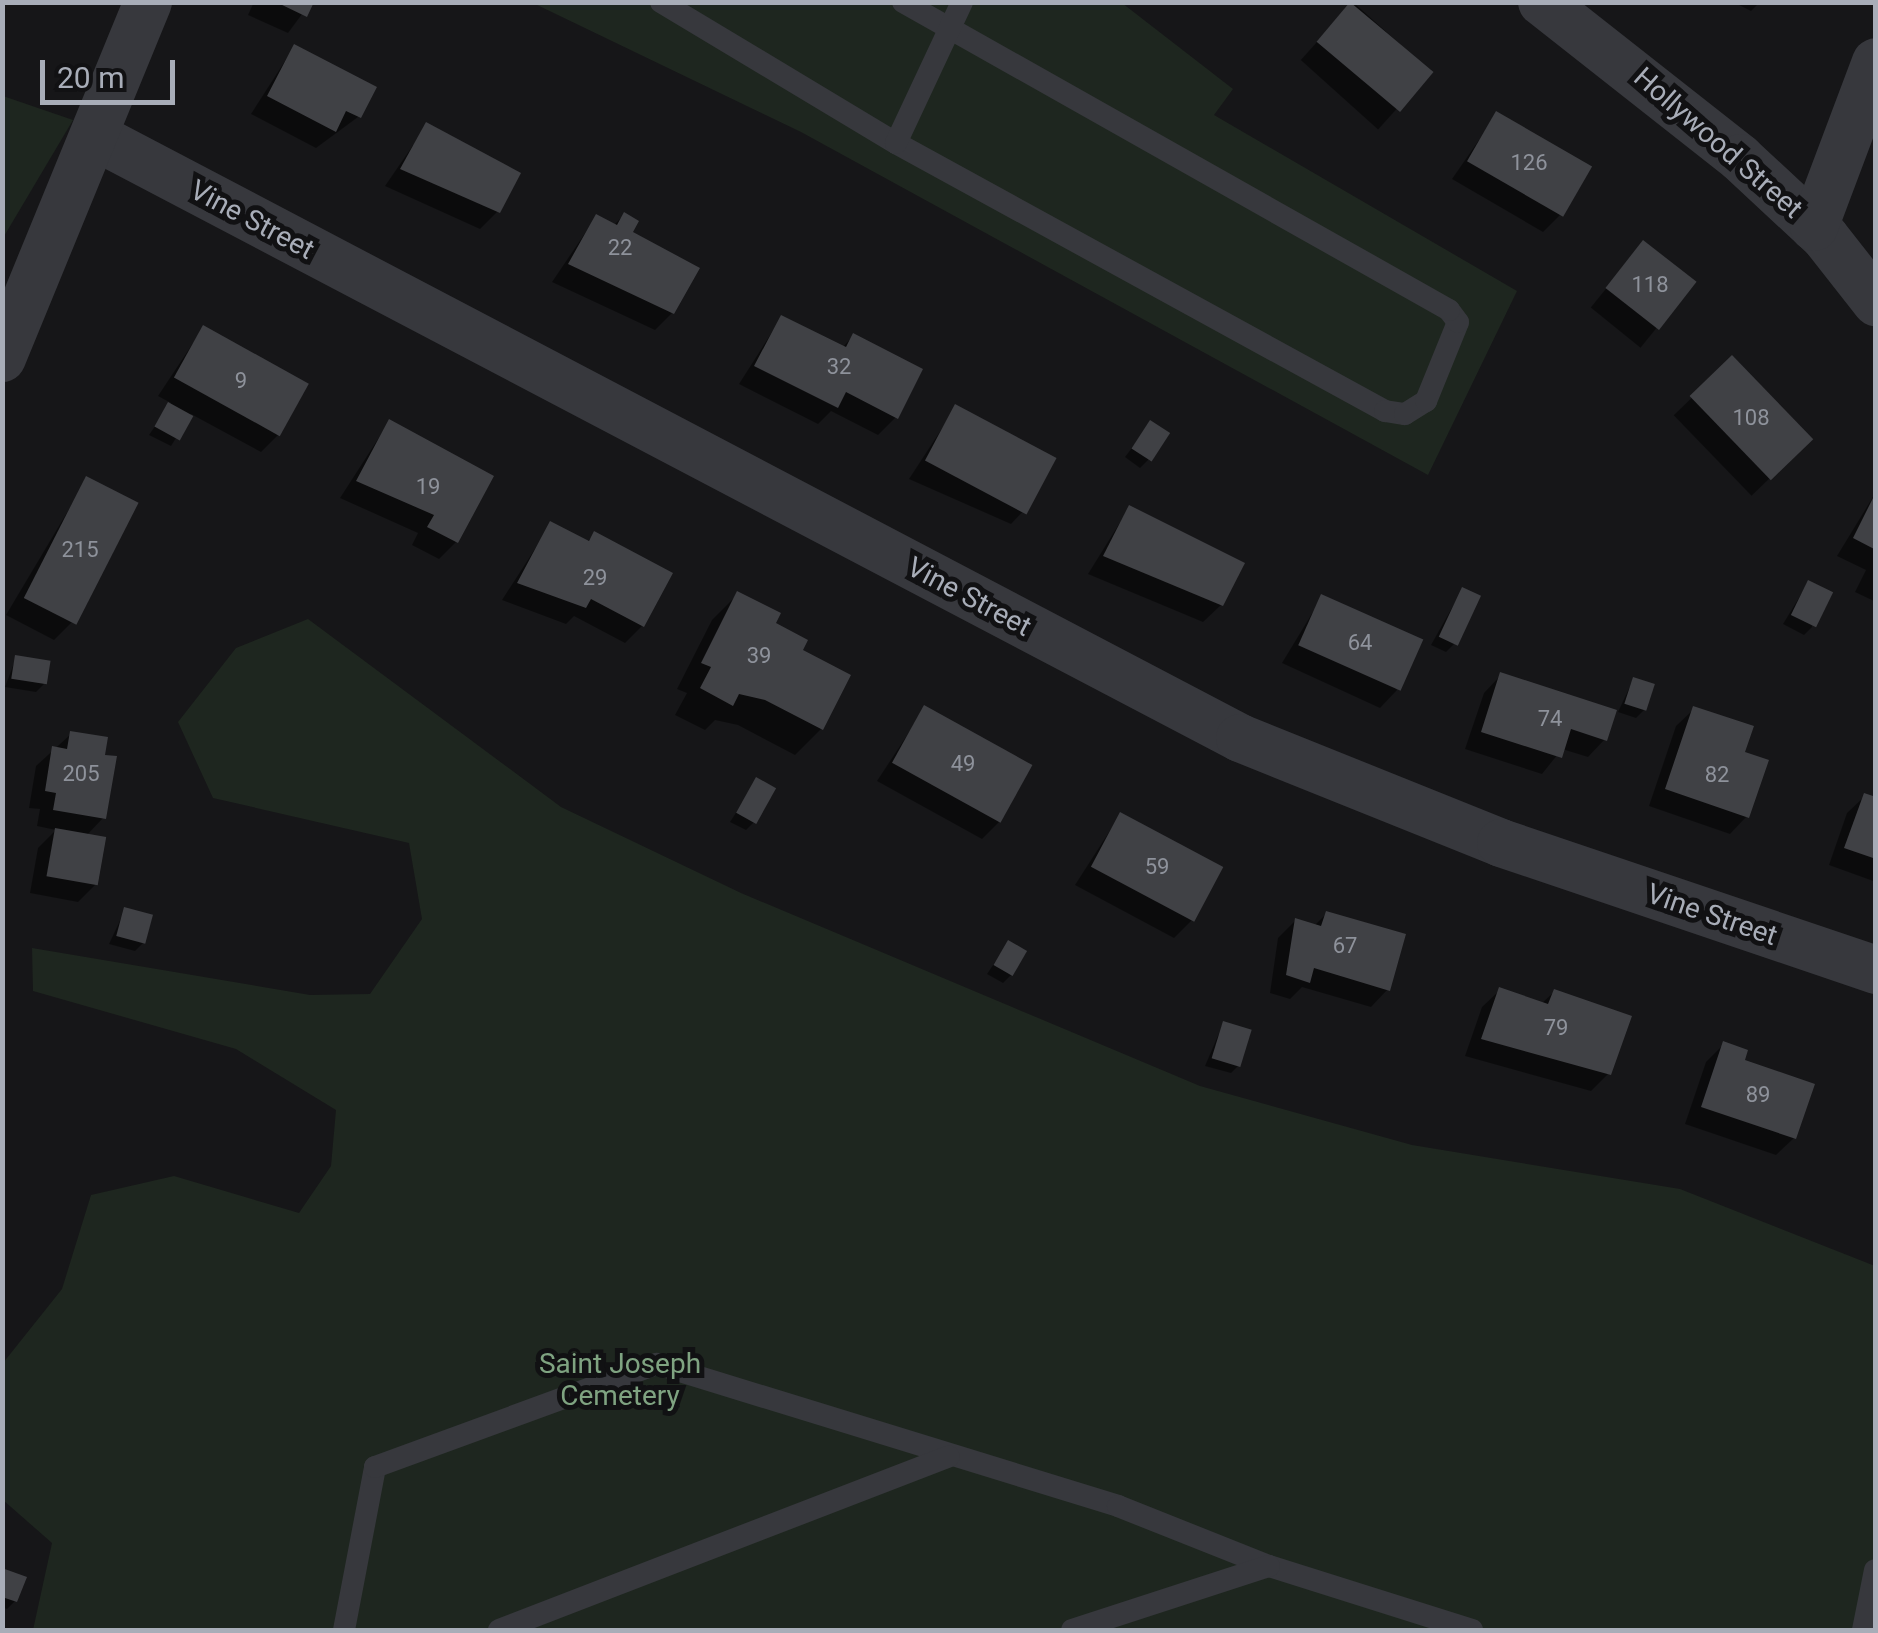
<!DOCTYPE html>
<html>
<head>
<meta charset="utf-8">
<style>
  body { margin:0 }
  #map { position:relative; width:1878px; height:1633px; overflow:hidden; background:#161618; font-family:Roboto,sans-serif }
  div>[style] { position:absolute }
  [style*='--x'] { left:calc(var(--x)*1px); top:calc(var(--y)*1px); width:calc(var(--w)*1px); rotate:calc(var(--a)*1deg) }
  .green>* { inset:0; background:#1e261f }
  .shadow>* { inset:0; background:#0007; transform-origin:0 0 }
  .building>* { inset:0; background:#404145; transform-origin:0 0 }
  .service>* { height:22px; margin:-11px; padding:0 11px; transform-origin:11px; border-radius:11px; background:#37383d }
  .minor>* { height:48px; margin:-24px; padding:0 24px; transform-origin:24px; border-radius:24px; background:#37383d }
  span { translate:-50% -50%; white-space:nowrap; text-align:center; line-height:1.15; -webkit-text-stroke:10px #111113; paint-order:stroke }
  .number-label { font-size:22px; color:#8e929b }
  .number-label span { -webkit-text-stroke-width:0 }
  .street-label { font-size:28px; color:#a8adb8 }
  .park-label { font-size:28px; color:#7fa381 }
  .frame { position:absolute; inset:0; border:5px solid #a8adb8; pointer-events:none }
  .scale { position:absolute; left:40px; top:60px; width:135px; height:45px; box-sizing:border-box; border:5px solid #a8adb8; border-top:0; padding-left:12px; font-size:30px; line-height:35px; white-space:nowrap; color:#a8adb8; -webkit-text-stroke:8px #111113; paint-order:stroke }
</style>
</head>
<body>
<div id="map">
  <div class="green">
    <i style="clip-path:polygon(533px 3px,1122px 3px,1233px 89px,1214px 115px,1517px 291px,1428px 475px,801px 132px)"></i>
    <i style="clip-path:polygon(3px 96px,73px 120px,3px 238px,2px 96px)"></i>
    <i style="clip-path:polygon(308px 619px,561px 807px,741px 893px,1200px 1086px,1412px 1145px,1680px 1189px,1875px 1266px,1875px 1630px,33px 1630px,52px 1543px,3px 1500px,3px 1363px,62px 1289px,91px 1195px,174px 1176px,299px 1213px,331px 1166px,336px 1110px,236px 1049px,33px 991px,32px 948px,310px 995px,370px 994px,422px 919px,409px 843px,213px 798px,178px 722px,236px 648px)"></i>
  </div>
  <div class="shadow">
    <i style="clip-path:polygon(254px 2px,311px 2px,288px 33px,248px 15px)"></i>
    <i style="left:1353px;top:2px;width:104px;height:78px;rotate:42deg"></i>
    <i style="clip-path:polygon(1733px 2px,1760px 2px,1751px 11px)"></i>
    <i style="clip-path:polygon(294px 47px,374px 88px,358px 117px,316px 148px,251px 114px)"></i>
    <i style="clip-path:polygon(1497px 114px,1560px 215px,1543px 232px,1452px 179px)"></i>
    <i style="clip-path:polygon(427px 125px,498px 211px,480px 229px,385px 186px)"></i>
    <i style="clip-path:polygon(624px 215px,672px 313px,655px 330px,552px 282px,596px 217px,613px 226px)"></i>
    <i style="left:1643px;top:243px;width:64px;height:83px;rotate:39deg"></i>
    <i style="clip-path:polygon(781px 318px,842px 348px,853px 336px,896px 417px,878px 435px,831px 411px,818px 424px,739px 384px)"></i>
    <i style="clip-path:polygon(203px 328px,278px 435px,261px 452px,191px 414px,171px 446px,149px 435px,171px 403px,158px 396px)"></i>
    <i style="left:1732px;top:359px;width:112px;height:81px;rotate:46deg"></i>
    <i style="clip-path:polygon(956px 407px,1028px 506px,1011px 524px,909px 479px)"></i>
    <i style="clip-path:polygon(389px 422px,456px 542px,439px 559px,412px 545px,418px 533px,340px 498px)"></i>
    <i style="clip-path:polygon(1151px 423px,1148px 460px,1140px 468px,1125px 457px)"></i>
    <i style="clip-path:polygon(87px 479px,72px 622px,54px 640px,6px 615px)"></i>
    <i style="clip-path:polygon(1876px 492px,1876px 602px,1855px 592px,1866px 570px,1837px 556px)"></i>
    <i style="clip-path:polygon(1129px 508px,1221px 605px,1203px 622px,1088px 574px)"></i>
    <i style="clip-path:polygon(551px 524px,587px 542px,595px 534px,642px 626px,625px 643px,574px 616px,566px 624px,502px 600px)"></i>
    <i style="clip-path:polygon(1808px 583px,1812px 627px,1804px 635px,1783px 624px)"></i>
    <i style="clip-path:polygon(1462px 590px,1454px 644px,1446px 652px,1431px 645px)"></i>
    <i style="clip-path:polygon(738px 594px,799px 651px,821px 729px,795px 755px,738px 725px,715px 720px,705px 730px,675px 715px,687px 693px,677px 689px,712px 620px)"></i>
    <i style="clip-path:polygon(1322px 597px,1397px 690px,1380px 708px,1282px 663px)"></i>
    <i style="clip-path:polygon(16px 658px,44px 684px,36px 692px,5px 687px)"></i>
    <i style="clip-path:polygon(1501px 675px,1605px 739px,1588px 757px,1562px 749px,1542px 774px,1465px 749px,1484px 693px)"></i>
    <i style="clip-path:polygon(1633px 680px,1644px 710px,1636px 718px,1618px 712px)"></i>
    <i style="clip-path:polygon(925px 708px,999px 822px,982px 839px,877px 781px)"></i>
    <i style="clip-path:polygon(1694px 709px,1742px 754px,1747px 816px,1730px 834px,1649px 806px,1676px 726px)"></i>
    <i style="clip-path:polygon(71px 734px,102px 757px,104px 817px,86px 836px,96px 884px,78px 902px,30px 893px,38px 848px,56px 830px,37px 826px,40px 809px,29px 808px,36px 766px)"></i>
    <i style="clip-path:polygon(757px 780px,754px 822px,746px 830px,730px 822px)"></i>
    <i style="clip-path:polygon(1865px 796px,1876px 800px,1876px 882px,1829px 865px,1847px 813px)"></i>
    <i style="clip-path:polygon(1120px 815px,1192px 920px,1174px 938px,1075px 885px)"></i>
    <i style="clip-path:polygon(125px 910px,143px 943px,135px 951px,109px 944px)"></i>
    <i style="clip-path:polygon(1326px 914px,1388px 989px,1371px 1007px,1302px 987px,1290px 999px,1270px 993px,1278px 938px,1295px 921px,1314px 926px)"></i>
    <i style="clip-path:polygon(1008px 943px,1011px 975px,1003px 983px,987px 974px)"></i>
    <i style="clip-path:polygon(1500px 990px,1541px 1004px,1555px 991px,1609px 1073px,1591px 1091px,1465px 1056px,1482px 1007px)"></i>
    <i style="clip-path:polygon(1223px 1024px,1239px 1065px,1231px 1073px,1205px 1066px)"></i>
    <i style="clip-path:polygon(1724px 1044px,1794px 1138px,1776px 1155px,1685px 1124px,1706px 1062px)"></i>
    <i style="clip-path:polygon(2px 1570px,15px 1601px,7px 1609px,2px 1607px)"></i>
  </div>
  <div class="building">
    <i style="clip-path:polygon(276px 2px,314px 2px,307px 17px)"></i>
    <i style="left:1350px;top:2px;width:109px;height:52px;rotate:40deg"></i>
    <i style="clip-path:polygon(294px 44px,377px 87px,361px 118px,346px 111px,336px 132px,267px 96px)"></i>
    <i style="left:1496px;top:111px;width:111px;height:58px;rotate:30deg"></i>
    <i style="clip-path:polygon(426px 122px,521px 173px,500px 213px,400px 169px)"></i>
    <i style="clip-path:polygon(624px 212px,639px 221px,633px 232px,700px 268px,674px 314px,568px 264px,596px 214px,617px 225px)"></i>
    <i style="left:1643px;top:240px;width:68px;height:61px;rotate:38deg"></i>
    <i style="clip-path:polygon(781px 315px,846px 347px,853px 333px,923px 369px,898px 419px,846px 392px,838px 408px,754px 366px)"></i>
    <i style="left:203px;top:325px;width:121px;height:60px;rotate:29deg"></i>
    <i style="left:1732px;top:355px;width:117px;height:59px;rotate:46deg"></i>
    <i style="left:168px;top:402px;width:29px;height:28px;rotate:29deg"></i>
    <i style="left:955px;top:404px;width:115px;height:64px;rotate:28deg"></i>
    <i style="clip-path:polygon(389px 419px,494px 476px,458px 543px,427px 527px,434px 515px,356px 481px)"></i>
    <i style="left:1150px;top:420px;width:24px;height:34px;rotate:33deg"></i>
    <i style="left:86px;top:476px;width:59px;height:137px;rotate:27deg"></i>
    <i style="clip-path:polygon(1876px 492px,1876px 550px,1853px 538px)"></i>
    <i style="clip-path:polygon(1129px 505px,1245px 563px,1223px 606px,1103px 556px)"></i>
    <i style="clip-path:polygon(550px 521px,589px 541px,594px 531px,673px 573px,644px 627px,591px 599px,586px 608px,517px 583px)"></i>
    <i style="left:1808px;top:580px;width:28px;height:39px;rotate:26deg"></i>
    <i style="left:1462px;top:587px;width:21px;height:55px;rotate:25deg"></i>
    <i style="clip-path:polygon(737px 591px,781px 613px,776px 623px,808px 640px,803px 650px,851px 675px,823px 730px,765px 700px,739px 694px,733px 706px,700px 688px,711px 667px,701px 663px)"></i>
    <i style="left:1321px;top:594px;width:112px;height:56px;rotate:24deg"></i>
    <i style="left:15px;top:655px;width:36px;height:24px;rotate:9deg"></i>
    <i style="clip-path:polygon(1500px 672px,1617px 710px,1607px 741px,1571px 729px,1562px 758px,1481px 732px)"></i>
    <i style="left:1633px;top:677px;width:23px;height:28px;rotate:18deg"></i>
    <i style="left:924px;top:705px;width:124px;height:66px;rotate:29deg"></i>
    <i style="clip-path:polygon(1693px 706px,1754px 726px,1745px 752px,1769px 760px,1749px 818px,1665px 789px)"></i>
    <i style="clip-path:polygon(70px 731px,108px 737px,105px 755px,117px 756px,106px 819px,53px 810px,56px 793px,45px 791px,52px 746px,67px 749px)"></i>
    <i style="left:756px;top:777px;width:23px;height:41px;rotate:29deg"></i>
    <i style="clip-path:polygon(1864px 793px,1876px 797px,1876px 859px,1844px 848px)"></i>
    <i style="left:1120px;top:812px;width:117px;height:62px;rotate:28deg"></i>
    <i style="left:55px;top:828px;width:52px;height:49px;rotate:10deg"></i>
    <i style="left:124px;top:907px;width:30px;height:30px;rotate:15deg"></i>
    <i style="clip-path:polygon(1326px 911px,1406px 934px,1390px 991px,1314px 968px,1310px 983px,1286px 975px,1295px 918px,1321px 926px)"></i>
    <i style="left:1008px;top:940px;width:22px;height:29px;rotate:30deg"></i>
    <i style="clip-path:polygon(1499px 987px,1548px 1004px,1554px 989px,1632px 1016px,1611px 1075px,1481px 1039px)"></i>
    <i style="left:1223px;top:1021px;width:30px;height:39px;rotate:17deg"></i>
    <i style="clip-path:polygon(1723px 1041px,1748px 1050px,1745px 1060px,1815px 1084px,1796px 1139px,1701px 1107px)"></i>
    <i style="clip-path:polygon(2px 1568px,27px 1577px,17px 1602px,2px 1597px)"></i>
  </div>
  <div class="service">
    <i style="--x:661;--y:2;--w:274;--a:31"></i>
    <i style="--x:896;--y:143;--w:558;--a:28.73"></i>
    <i style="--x:1385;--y:411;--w:20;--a:9"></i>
    <i style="--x:1405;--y:414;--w:25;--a:-32"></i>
    <i style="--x:1426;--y:401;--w:85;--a:-67.9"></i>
    <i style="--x:1458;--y:322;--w:15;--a:-127"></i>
    <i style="--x:1449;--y:310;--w:627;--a:-150.57"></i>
    <i style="--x:896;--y:143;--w:156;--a:-64.9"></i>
    <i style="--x:1269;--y:1566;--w:213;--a:17.5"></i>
    <i style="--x:344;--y:1630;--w:166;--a:-79.2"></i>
    <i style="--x:375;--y:1467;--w:300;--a:-20.1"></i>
    <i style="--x:657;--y:1364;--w:482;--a:17.1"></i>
    <i style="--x:1118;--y:1506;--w:162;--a:21.7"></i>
    <i style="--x:1269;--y:1566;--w:207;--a:162"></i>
    <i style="--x:499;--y:1630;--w:482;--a:-21.1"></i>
    <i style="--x:1863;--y:1630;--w:61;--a:-78.7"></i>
  </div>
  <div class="minor">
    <i style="--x:1542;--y:2;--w:252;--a:38.2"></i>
    <i style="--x:1740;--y:158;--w:116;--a:42.9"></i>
    <i style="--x:1825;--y:237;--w:83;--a:51.9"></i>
    <i style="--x:100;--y:139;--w:1288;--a:27.72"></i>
    <i style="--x:1240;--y:738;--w:281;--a:21.9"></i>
    <i style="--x:1501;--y:843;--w:396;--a:18.7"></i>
    <i style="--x:1814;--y:227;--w:176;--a:-69.4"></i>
    <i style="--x:2;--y:358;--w:385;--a:-67.7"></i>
  </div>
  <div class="number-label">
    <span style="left:1529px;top:163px">126</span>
    <span style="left:620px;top:248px">22</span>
    <span style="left:1650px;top:285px">118</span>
    <span style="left:839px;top:367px">32</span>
    <span style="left:241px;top:381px">9</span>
    <span style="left:1751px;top:418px">108</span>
    <span style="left:428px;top:487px">19</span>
    <span style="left:80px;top:550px">215</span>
    <span style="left:595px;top:578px">29</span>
    <span style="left:1360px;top:643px">64</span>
    <span style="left:759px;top:656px">39</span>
    <span style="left:1550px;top:719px">74</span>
    <span style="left:963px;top:764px">49</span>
    <span style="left:81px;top:774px">205</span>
    <span style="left:1717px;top:775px">82</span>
    <span style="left:1157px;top:867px">59</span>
    <span style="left:1345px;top:946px">67</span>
    <span style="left:1556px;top:1028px">79</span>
    <span style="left:1758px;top:1095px">89</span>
  </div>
  <div class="street-label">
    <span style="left:1718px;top:143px;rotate:41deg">Hollywood Street</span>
    <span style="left:252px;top:220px;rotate:28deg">Vine Street</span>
    <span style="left:969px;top:597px;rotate:28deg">Vine Street</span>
    <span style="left:1712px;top:915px;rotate:19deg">Vine Street</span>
  </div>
  <div class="park-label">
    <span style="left:620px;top:1380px">Saint Joseph<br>Cemetery</span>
  </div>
  <div class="frame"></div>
  <div class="scale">20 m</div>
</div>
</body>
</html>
